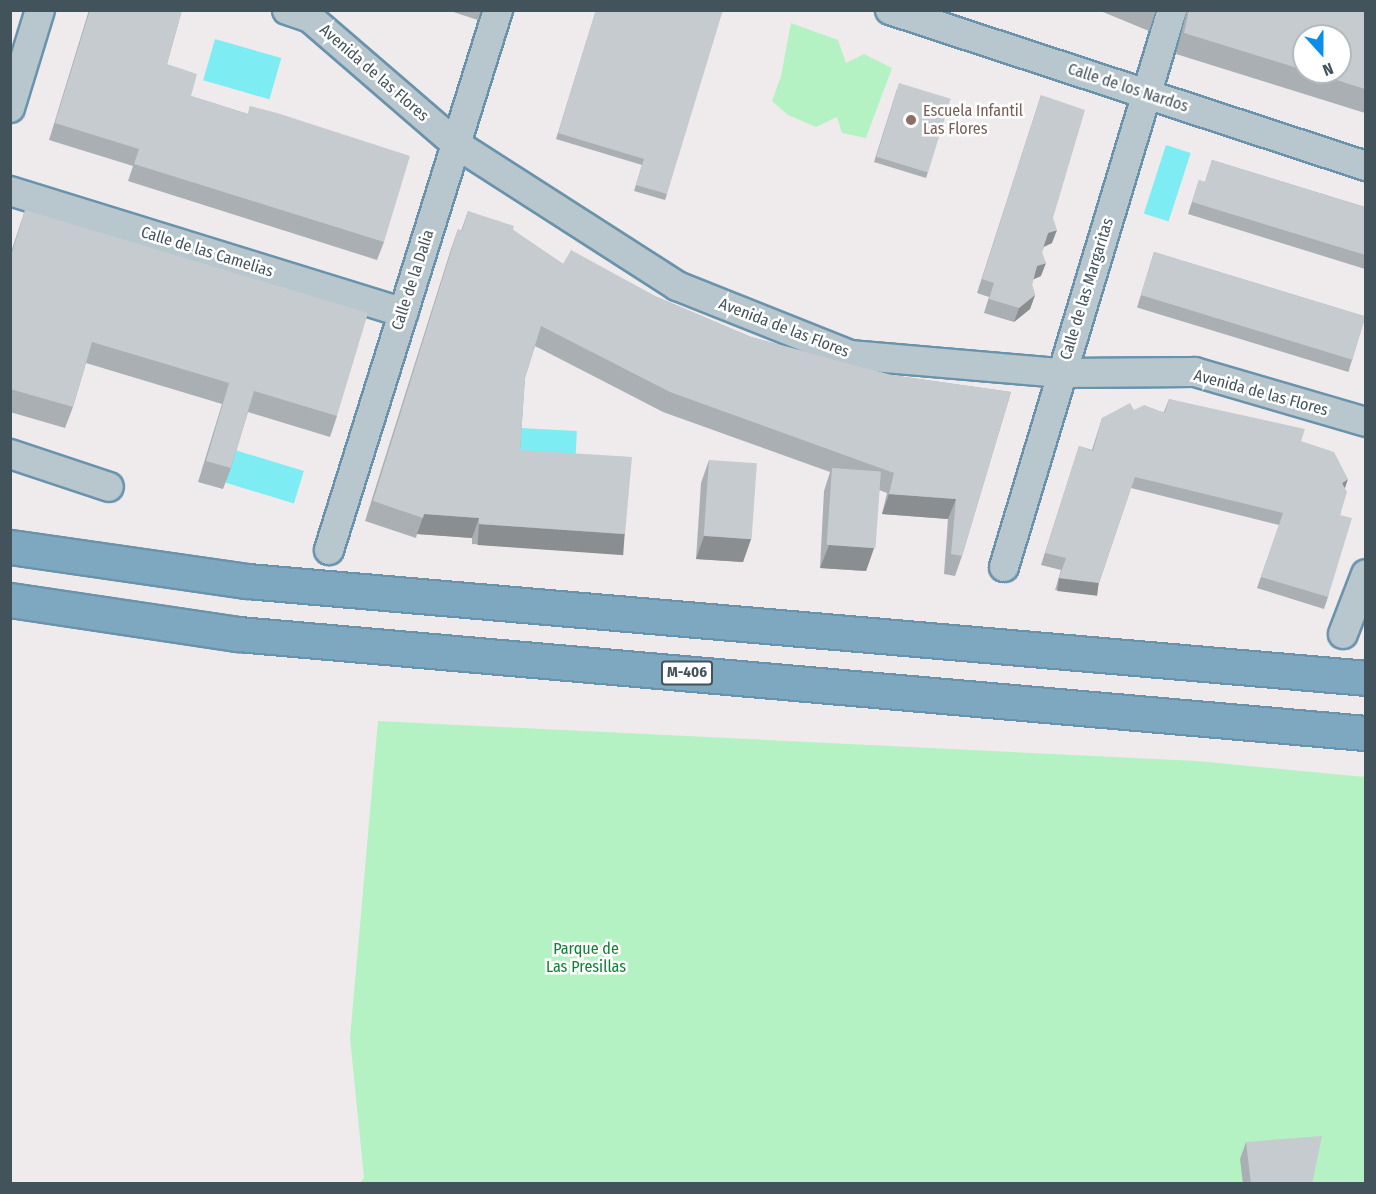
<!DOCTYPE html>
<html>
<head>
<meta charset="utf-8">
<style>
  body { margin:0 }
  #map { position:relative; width:1376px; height:1194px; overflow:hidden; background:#efebec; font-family:"Fira Sans Condensed",sans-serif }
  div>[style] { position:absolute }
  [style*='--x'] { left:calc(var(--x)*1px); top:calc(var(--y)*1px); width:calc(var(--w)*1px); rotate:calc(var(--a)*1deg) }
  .green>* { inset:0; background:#b4f2c3 }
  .water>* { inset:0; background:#7dedf3; transform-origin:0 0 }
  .roads { filter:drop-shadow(2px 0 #6993ac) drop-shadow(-2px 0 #6993ac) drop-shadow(0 2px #6993ac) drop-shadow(0 -2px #6993ac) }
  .street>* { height:28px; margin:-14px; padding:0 14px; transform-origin:14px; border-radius:14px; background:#b8c7cd }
  .highway>* { height:33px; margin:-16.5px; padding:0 16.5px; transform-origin:16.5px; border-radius:16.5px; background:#7ea8c0 }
  .wall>* { inset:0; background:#a9afb2; transform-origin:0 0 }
  .shaded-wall>* { inset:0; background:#8a8e91; transform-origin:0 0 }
  .building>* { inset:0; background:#c5cbcf; transform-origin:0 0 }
  .dots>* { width:16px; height:16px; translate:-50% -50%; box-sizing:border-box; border:3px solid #fff; border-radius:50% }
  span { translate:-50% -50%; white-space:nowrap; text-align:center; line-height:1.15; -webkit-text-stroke:5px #fff; paint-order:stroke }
  .shield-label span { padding:2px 4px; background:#fff; border:2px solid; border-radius:4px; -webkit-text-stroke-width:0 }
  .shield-label { font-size:15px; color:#43535b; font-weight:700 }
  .street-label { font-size:16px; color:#43535b }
  .education-label { font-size:16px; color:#785e54 }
  .left { translate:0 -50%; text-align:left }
  .park-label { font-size:16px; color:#0e8136 }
  .frame { position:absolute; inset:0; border:12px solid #43535b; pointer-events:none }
  .north { position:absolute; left:1292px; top:24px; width:60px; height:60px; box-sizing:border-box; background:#fff; border:2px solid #b4babd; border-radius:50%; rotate:159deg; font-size:16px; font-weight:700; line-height:24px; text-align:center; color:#43535b }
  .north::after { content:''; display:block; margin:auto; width:21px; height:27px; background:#098feb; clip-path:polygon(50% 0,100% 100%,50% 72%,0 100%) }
</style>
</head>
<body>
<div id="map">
  <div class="green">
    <i style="clip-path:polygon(791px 23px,838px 40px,846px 63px,864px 54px,892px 68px,866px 138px,842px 133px,837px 117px,816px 127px,788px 115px,772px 101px,781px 76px)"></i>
    <i style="clip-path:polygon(378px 721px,1197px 761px,1365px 777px,1365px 1183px,359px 1184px,364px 1178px,350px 1038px)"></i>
  </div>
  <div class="water">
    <i style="left:215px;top:39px;width:69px;height:43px;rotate:16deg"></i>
    <i style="left:1166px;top:145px;width:26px;height:72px;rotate:18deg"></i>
    <i style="left:520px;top:428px;width:57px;height:26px;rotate:3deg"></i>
    <i style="left:235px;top:450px;width:72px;height:34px;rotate:17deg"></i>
  </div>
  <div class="roads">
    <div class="street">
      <i style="--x:287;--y:10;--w:24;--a:19"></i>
      <i style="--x:310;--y:18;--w:193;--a:40.8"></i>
      <i style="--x:456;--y:144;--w:263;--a:32.7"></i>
      <i style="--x:677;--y:286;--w:186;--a:21.7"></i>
      <i style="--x:850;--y:355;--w:212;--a:4.9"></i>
      <i style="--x:1061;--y:373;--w:134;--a:-0.4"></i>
      <i style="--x:1195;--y:372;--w:178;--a:16.3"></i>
      <i style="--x:890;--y:10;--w:501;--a:18.15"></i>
      <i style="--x:10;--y:108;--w:102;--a:-73"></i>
      <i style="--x:10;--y:191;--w:412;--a:17.2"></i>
      <i style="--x:10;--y:454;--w:104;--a:18.4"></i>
      <i style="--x:329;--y:550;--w:566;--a:-72.62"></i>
      <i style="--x:1004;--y:567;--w:582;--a:-73.22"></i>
      <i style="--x:1343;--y:634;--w:64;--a:-69"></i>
    </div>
    <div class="highway">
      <i style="--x:10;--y:547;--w:239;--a:8.2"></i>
      <i style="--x:247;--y:581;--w:1123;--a:4.95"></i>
      <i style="--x:10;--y:600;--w:231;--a:8.5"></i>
      <i style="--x:238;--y:634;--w:1132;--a:5.02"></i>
    </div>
  </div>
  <div class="wall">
    <i style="clip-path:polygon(89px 10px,182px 10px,167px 64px,191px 96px,248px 114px,250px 106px,384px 242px,377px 260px,128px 181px,133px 166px,49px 140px)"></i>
    <i style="clip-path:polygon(447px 10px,481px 10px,478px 20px)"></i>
    <i style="clip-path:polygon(596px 10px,667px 194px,665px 200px,634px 191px,642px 165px,556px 139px)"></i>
    <i style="clip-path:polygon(1098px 10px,1156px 10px,1149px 31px)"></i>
    <i style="clip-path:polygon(evenodd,1187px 10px,1365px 10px,1365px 113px,1176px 54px,1187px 10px,1304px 36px,1340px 72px,1304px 72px,1304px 36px)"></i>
    <i style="clip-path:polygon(897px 89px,928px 172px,926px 178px,874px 162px)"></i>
    <i style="clip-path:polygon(1041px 95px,1053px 218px,1052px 243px,1044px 247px,1042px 252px,1041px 276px,1033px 279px,1032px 285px,1035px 295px,1030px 309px,1014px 322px,984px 313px,989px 297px,977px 293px)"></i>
    <i style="clip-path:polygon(1212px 160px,1365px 207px,1365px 269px,1188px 214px,1199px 180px,1205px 182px)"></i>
    <i style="clip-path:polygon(25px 210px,337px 416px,330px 437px,248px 412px,231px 468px,223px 489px,198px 482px,222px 404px,86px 363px,73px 407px,65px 428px,10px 412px,10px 255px)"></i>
    <i style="clip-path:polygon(468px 211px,513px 230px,563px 264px,657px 297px,751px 337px,891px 375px,1011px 392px,962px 556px,955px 576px,944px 574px,948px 519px,882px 514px,887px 493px,879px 490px,874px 548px,866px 571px,820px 568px,824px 491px,830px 472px,663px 412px,535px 346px,525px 378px,520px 450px,625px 534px,618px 554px,472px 544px,472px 538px,417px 534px,416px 538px,365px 521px,451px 249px,458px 229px,461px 231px)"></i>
    <i style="left:1154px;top:252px;width:221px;height:58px;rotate:17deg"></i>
    <i style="clip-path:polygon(1169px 399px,1301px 441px,1345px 489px,1340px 515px,1328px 597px,1324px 609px,1257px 588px,1279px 525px,1131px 488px,1095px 595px,1055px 590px,1061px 570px,1041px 565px,1079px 446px,1092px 450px,1102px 418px,1134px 410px,1164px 412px)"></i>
    <i style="clip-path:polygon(709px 460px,751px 539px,743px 562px,696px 559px,701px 483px)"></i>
    <i style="clip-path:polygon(1246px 1142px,1312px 1184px,1243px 1184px,1240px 1159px)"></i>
  </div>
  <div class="shaded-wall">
    <i style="clip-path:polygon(1057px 230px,1052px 243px,1043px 247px,1048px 233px)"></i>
    <i style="clip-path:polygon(1046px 263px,1041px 276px,1032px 280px,1037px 266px)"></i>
    <i style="clip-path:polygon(1035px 295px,1030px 309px,1014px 322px,1019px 308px)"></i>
    <i style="clip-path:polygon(1348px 479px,1344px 491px,1342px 483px)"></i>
    <i style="clip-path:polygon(889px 494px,956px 499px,948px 519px,882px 514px)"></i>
    <i style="clip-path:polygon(424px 514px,479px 518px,472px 538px,417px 534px)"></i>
    <i style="left:479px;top:524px;width:146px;height:21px;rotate:4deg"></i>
    <i style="clip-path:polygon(704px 536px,751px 539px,743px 562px,696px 559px)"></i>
    <i style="clip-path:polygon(829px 545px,874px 548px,866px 571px,820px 568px)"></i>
    <i style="left:1059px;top:578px;width:40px;height:13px;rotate:7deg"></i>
  </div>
  <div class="building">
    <i style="clip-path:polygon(90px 10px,182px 10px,167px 64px,197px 74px,191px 96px,248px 114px,250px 106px,277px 113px,410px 156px,384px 242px,134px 164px,139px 149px,55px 123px)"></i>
    <i style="clip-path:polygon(596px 10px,723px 10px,667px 194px,636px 185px,644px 159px,558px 133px)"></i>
    <i style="clip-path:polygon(1189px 10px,1365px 10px,1365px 89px,1311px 72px,1340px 72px,1340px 36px,1304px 36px,1304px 70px,1184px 33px)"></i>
    <i style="left:899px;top:83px;width:54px;height:77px;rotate:17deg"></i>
    <i style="clip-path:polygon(1041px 95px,1085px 110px,1053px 218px,1057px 230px,1048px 233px,1042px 252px,1046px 263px,1037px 266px,1032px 285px,1035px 295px,1019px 308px,989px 299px,994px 283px,982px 279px)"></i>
    <i style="clip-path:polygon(1212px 160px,1365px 207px,1365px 255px,1192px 202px,1199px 180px,1205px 182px)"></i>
    <i style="clip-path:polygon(25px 210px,368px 313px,337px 416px,254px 391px,231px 468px,206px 461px,229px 383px,92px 342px,73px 407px,10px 389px,10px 259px)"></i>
    <i style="clip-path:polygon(468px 211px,514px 226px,513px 230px,563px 264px,571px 250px,657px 297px,751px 337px,891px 375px,1011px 392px,962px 556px,951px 554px,956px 499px,889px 494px,894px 473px,670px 392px,541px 326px,525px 378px,520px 450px,632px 457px,625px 534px,479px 524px,479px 518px,424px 514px,423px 518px,373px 501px,458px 229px,462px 231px)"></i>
    <i style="left:1154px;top:252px;width:221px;height:45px;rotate:17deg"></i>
    <i style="clip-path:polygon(1169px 399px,1305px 429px,1301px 441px,1334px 452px,1348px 479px,1342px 483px,1347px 492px,1340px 515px,1352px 518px,1328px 597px,1261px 577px,1283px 513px,1135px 477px,1099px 583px,1059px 578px,1066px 558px,1045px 553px,1079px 446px,1093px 451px,1102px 418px,1130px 403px,1134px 410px,1144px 405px,1165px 413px)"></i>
    <i style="left:709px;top:460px;width:48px;height:76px;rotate:4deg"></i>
    <i style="left:832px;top:468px;width:49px;height:77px;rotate:4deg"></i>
    <i style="clip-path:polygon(1322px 1136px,1312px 1184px,1251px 1184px,1246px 1142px)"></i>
  </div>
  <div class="dots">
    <i style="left:911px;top:120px;background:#8d6e63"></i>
  </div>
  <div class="shield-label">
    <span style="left:687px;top:673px">M-406</span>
  </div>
  <div class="street-label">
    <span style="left:374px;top:73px;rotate:41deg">Avenida de las Flores</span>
    <span style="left:1128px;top:88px;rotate:18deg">Calle de los Nardos</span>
    <span style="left:207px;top:252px;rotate:17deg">Calle de las Camelias</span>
    <span style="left:413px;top:280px;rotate:-72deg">Calle de la Dalia</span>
    <span style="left:1087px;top:289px;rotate:-73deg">Calle de las Margaritas</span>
    <span style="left:784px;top:328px;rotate:21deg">Avenida de las Flores</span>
    <span style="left:1261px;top:393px;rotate:15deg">Avenida de las Flores</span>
  </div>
  <div class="education-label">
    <span class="left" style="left:923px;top:120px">Escuela Infantil<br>Las Flores</span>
  </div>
  <div class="park-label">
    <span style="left:586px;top:958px">Parque de<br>Las Presillas</span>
  </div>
  <div class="frame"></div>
  <div class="north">N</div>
</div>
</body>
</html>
